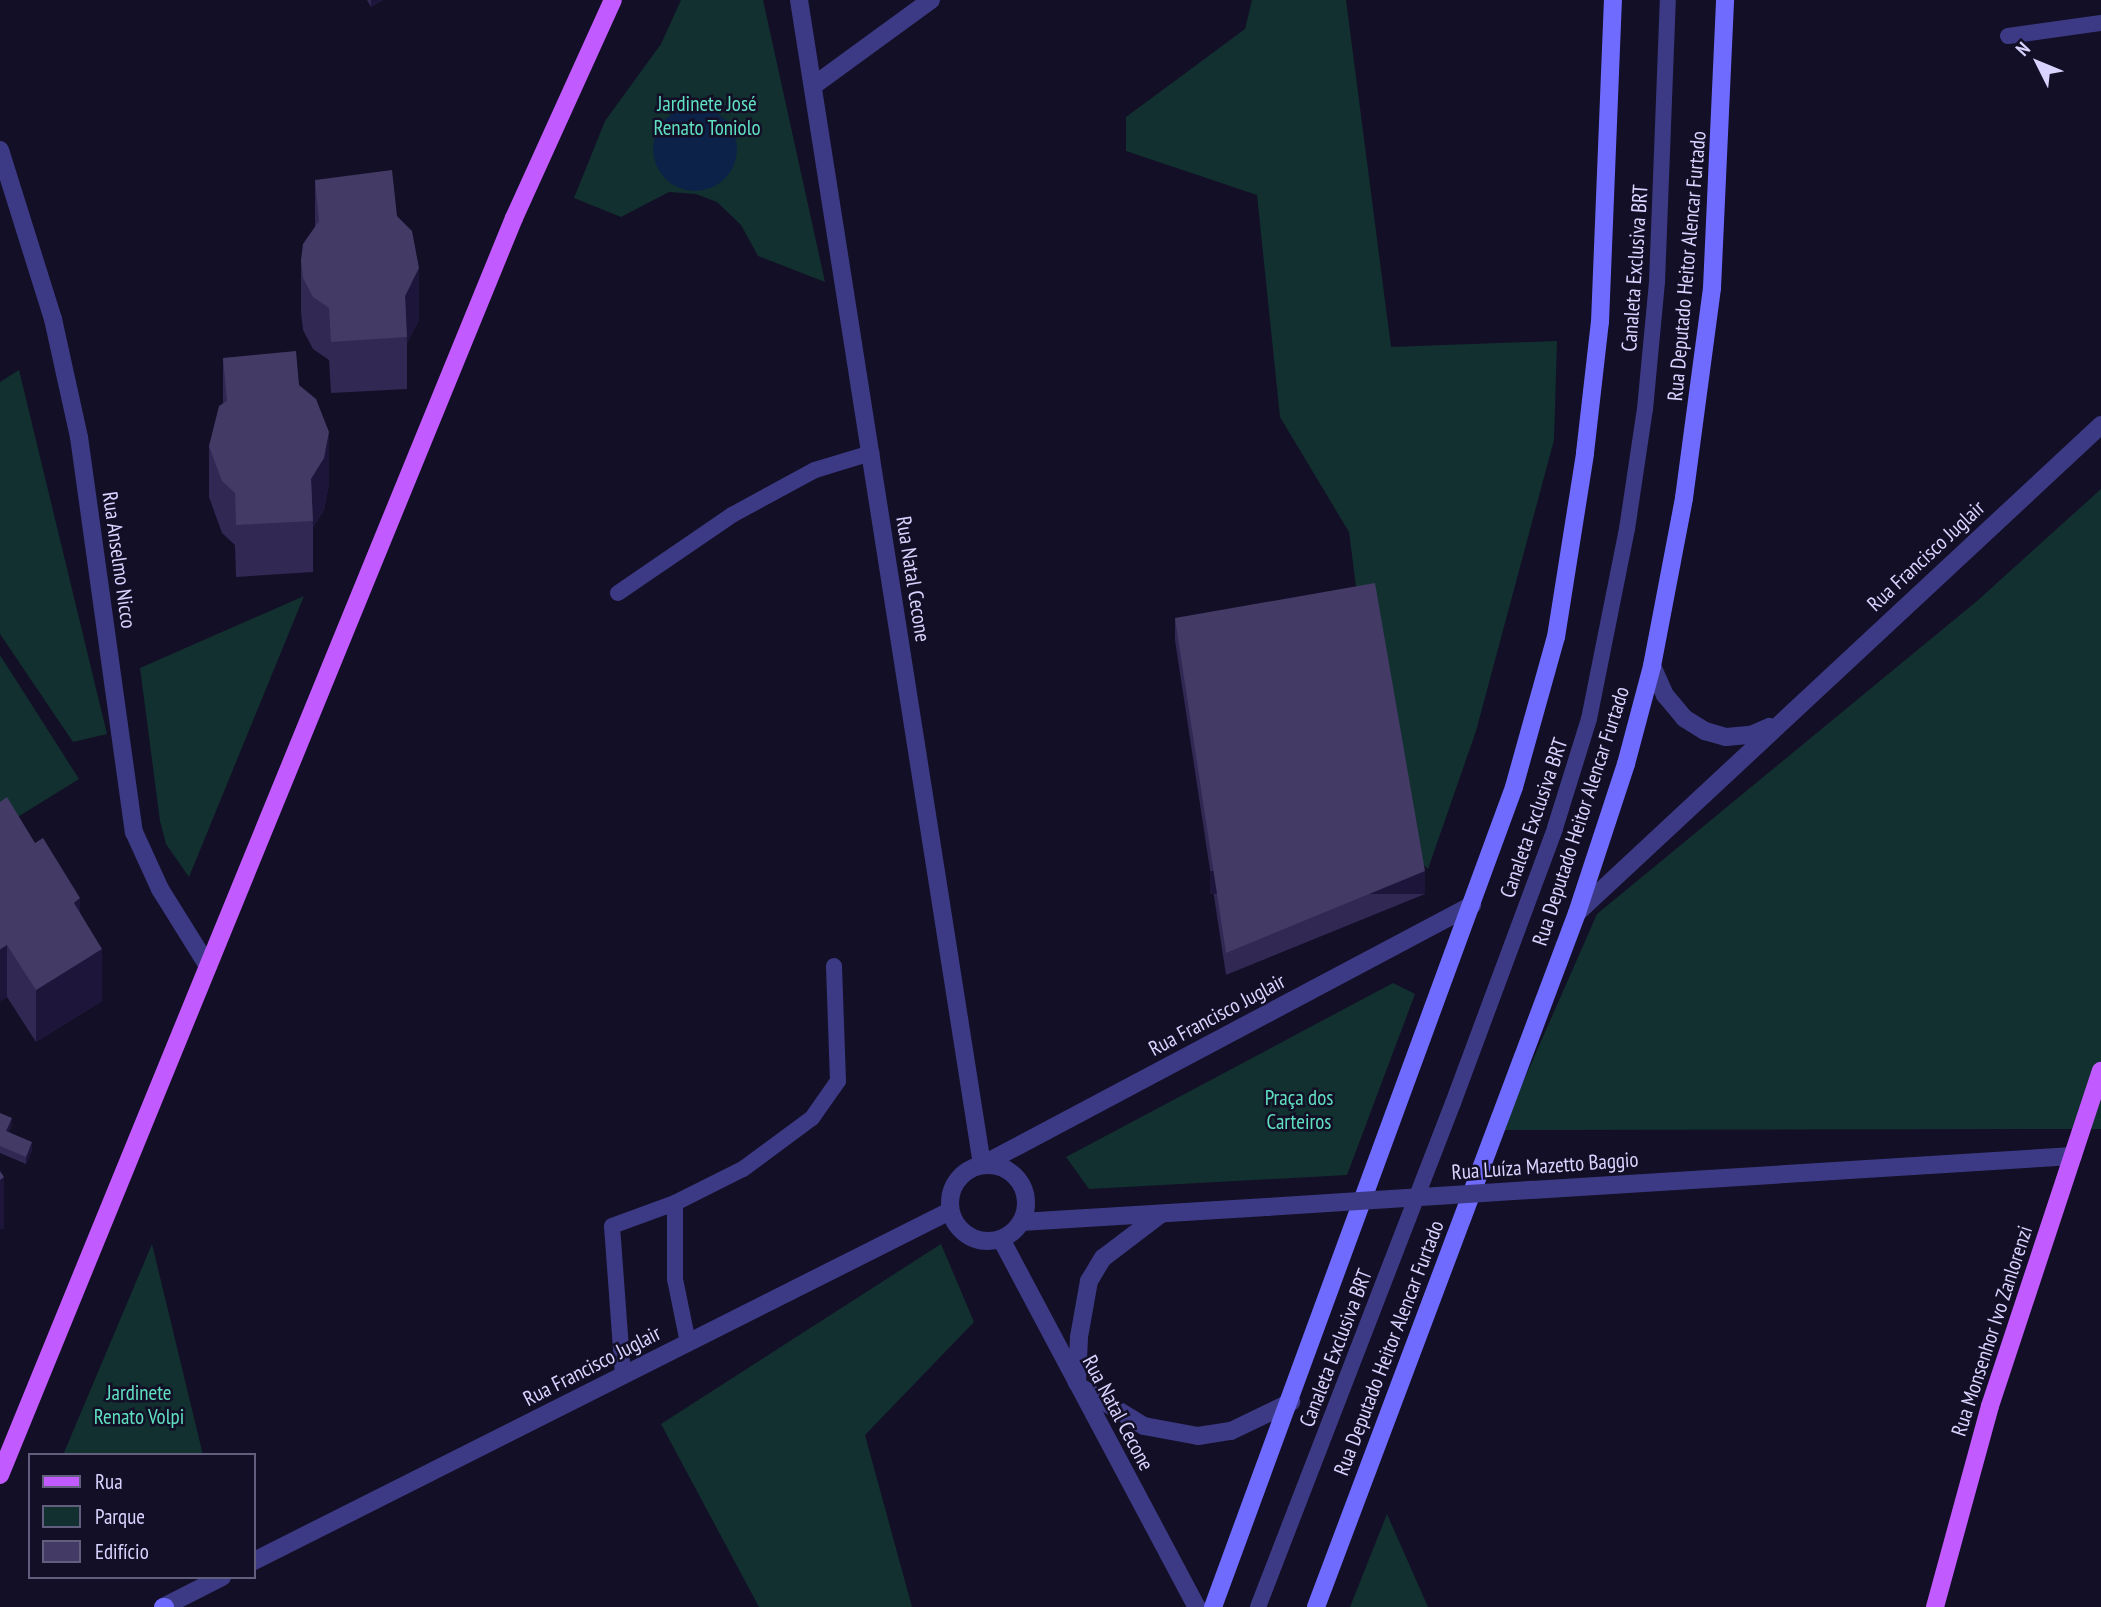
<!DOCTYPE html>
<html>
<head>
<meta charset="utf-8">
<style>
  body { margin:0 }
  #map { position:relative; width:2101px; height:1607px; overflow:hidden; background:#130f26; font-family:"PT Sans Narrow",sans-serif }
  div>[style] { position:absolute }
  [style*='--x'] { left:calc(var(--x)*1px); top:calc(var(--y)*1px); width:calc(var(--w)*1px); rotate:calc(var(--a)*1deg) }
  .green>* { inset:0; background:#12302f }
  .water>* { inset:0; background:#0c2248 }
  .round { border-radius:50% }
  .lane>* { height:16px; margin:-8px; padding:0 8px; transform-origin:8px; border-radius:8px; background:#3d3a85 }
  .street>* { height:18px; margin:-9px; padding:0 9px; transform-origin:9px; border-radius:9px; background:#3d3a85 }
  .street>.ring { margin:-9px; padding:0; box-sizing:content-box; background:none; border:18px solid #3d3a85; border-radius:50% }
  .secondary>* { height:18px; margin:-9px; padding:0 9px; transform-origin:9px; border-radius:9px; background:#6f6bff }
  .primary>* { height:18px; margin:-9px; padding:0 9px; transform-origin:9px; border-radius:9px; background:#c25bff }
  .street-bridge>* { height:18px; margin:-9px; padding:0 9px; transform-origin:9px; border-radius:9px; background:#3d3a85 }
  .wall>* { inset:0; background:#312854 }
  .shaded-wall>* { inset:0; background:#1d163a; transform-origin:0 0 }
  .building>* { inset:0; background:#433a66 }
  span { translate:-50% -50%; white-space:nowrap; text-align:center; line-height:1.15; -webkit-text-stroke:5px #130f26; paint-order:stroke }
  .park-label { font-size:21px; color:#5fe0c0 }
  .street-label { font-size:21px; color:#d9d4ff }
  .legend { position:absolute; left:28px; top:1453px; width:228px; height:126px; box-sizing:border-box; background:#130f26; border:2px solid #625e7d; margin:0; padding:9px 12px; list-style:none; font-size:21px; color:#d9d4ff }
  .legend li { display:flex; align-items:center; gap:14px; height:35px }
  .legend b { width:35px; border:2px solid #625e7d }
  .north { position:absolute; left:2003px; top:28px; width:70px; height:70px; -webkit-text-stroke:5px #130f26; paint-order:stroke; rotate:313deg; font-size:19px; font-weight:700; line-height:28px; text-align:center; color:#d9d4ff }
  .north::after { content:''; display:block; margin:auto; width:24px; height:32px; background:#d9d4ff; clip-path:polygon(50% 0,100% 100%,50% 72%,0 100%) }
</style>
</head>
<body>
<div id="map">
  <div class="green">
    <i style="clip-path:polygon(681px 0,763px 0,825px 282px,758px 256px,741px 225px,717px 202px,696px 194px,669px 192px,621px 217px,574px 198px,605px 121px,661px 44px)"></i>
    <i style="clip-path:polygon(1252px 0,1346px 0,1391px 347px,1557px 341px,1554px 440px,1476px 731px,1428px 869px,1387px 828px,1349px 532px,1280px 417px,1257px 195px,1126px 151px,1126px 117px,1245px 29px)"></i>
    <i style="clip-path:polygon(19px 370px,107px 734px,73px 742px,0 634px,0 382px)"></i>
    <i style="clip-path:polygon(2101px 489px,2101px 1129px,1502px 1130px,1597px 914px,1977px 601px)"></i>
    <i style="clip-path:polygon(304px 596px,189px 877px,166px 844px,160px 821px,140px 668px)"></i>
    <i style="clip-path:polygon(0 655px,79px 779px,0 828px)"></i>
    <i style="clip-path:polygon(1393px 983px,1415px 994px,1347px 1175px,1089px 1189px,1066px 1157px)"></i>
    <i style="clip-path:polygon(152px 1244px,203px 1455px,63px 1455px)"></i>
    <i style="clip-path:polygon(941px 1244px,974px 1322px,865px 1435px,912px 1607px,759px 1607px,661px 1424px)"></i>
    <i style="clip-path:polygon(1387px 1514px,1428px 1607px,1350px 1607px)"></i>
  </div>
  <div class="water">
    <i class="round" style="left:653px;top:107px;width:84px;height:84px"></i>
  </div>
  <div class="lane">
    <i style="--x:2008;--y:36;--w:94;--a:-8"></i>
    <i style="--x:618;--y:593;--w:138;--a:-34.4"></i>
    <i style="--x:732;--y:515;--w:94;--a:-28.5"></i>
    <i style="--x:815;--y:470;--w:59;--a:-16.9"></i>
    <i style="--x:675;--y:1203;--w:76;--a:90"></i>
    <i style="--x:675;--y:1279;--w:65;--a:78.5"></i>
    <i style="--x:623;--y:1376;--w:150;--a:-94.2"></i>
    <i style="--x:612;--y:1226;--w:67;--a:-20.1"></i>
    <i style="--x:675;--y:1203;--w:76;--a:-26.6"></i>
    <i style="--x:743;--y:1169;--w:86;--a:-36.5"></i>
    <i style="--x:812;--y:1118;--w:45;--a:-54.9"></i>
    <i style="--x:838;--y:1081;--w:115;--a:-92"></i>
    <i style="--x:1258;--y:1607;--w:540;--a:-68.85"></i>
    <i style="--x:1453;--y:1103;--w:293;--a:-69.6"></i>
    <i style="--x:1555;--y:828;--w:114;--a:-72.7"></i>
    <i style="--x:1589;--y:719;--w:194;--a:-78.7"></i>
    <i style="--x:1627;--y:529;--w:121;--a:-81.5"></i>
    <i style="--x:1645;--y:409;--w:128;--a:-84.6"></i>
    <i style="--x:1657;--y:282;--w:282;--a:-87.8"></i>
  </div>
  <div class="street">
    <i style="--x:799;--y:0;--w:1179;--a:81.07"></i>
    <i style="--x:982;--y:1165;--w:555;--a:-27.95"></i>
    <i style="--x:813;--y:86;--w:146;--a:-36.1"></i>
    <i style="--x:0;--y:150;--w:177;--a:72.6"></i>
    <i style="--x:53;--y:319;--w:121;--a:77.6"></i>
    <i style="--x:79;--y:437;--w:399;--a:82.1"></i>
    <i style="--x:134;--y:832;--w:63;--a:65.5"></i>
    <i style="--x:160;--y:889;--w:91;--a:58.1"></i>
    <i style="--x:1652;--y:666;--w:32;--a:66"></i>
    <i style="--x:1665;--y:695;--w:30;--a:50"></i>
    <i style="--x:1684;--y:718;--w:25;--a:32"></i>
    <i style="--x:1705;--y:731;--w:22;--a:16"></i>
    <i style="--x:1726;--y:737;--w:25;--a:-5"></i>
    <i style="--x:1751;--y:735;--w:20;--a:-24"></i>
    <i style="--x:1577;--y:913;--w:716;--a:-42.96"></i>
    <i class="ring" style="left:950px;top:1165px;width:58px;height:58px"></i>
    <i style="--x:1532;--y:1190;--w:542;--a:-3.6"></i>
    <i style="--x:1021;--y:1222;--w:246;--a:-3.5"></i>
    <i style="--x:1001;--y:1239;--w:417;--a:62"></i>
    <i style="--x:1077;--y:1383;--w:46;--a:-87.5"></i>
    <i style="--x:1079;--y:1337;--w:57;--a:-79.9"></i>
    <i style="--x:1089;--y:1281;--w:27;--a:-59"></i>
    <i style="--x:1103;--y:1258;--w:73;--a:-37.2"></i>
    <i style="--x:1080;--y:1387;--w:75;--a:31.4"></i>
    <i style="--x:1144;--y:1426;--w:55;--a:10.5"></i>
    <i style="--x:1198;--y:1436;--w:33;--a:-9"></i>
    <i style="--x:1231;--y:1431;--w:67;--a:-25.8"></i>
    <i style="--x:254;--y:1561;--w:779;--a:-26.7"></i>
    <i style="--x:165;--y:1606;--w:64;--a:-27"></i>
  </div>
  <div class="secondary">
    <i style="--x:163;--y:1607;--w:2;--a:0"></i>
    <i style="--x:1213;--y:1607;--w:873;--a:-69.84"></i>
    <i style="--x:1514;--y:787;--w:156;--a:-74.4"></i>
    <i style="--x:1556;--y:637;--w:186;--a:-81"></i>
    <i style="--x:1585;--y:453;--w:132;--a:-83.5"></i>
    <i style="--x:1600;--y:322;--w:322;--a:-87.7"></i>
    <i style="--x:1316;--y:1607;--w:741;--a:-69.39"></i>
    <i style="--x:1577;--y:913;--w:157;--a:-71.8"></i>
    <i style="--x:1626;--y:764;--w:101;--a:-75.1"></i>
    <i style="--x:1652;--y:666;--w:171;--a:-79.2"></i>
    <i style="--x:1684;--y:498;--w:212;--a:-82.4"></i>
    <i style="--x:1712;--y:288;--w:288;--a:-87.4"></i>
  </div>
  <div class="primary">
    <i style="--x:0;--y:1475;--w:1358;--a:-67.76"></i>
    <i style="--x:514;--y:218;--w:239;--a:-65.6"></i>
    <i style="--x:1935;--y:1607;--w:208;--a:-74.7"></i>
    <i style="--x:1990;--y:1406;--w:353;--a:-71.7"></i>
  </div>
  <div class="street-bridge">
    <i style="--x:1267;--y:1207;--w:266;--a:-3.7"></i>
  </div>
  <div class="wall">
    <i style="clip-path:polygon(367px 0,383px 0,371px 7px)"></i>
    <i style="clip-path:polygon(315px 180px,397px 216px,419px 320px,407px 343px,407px 389px,331px 393px,329px 360px,313px 349px,303px 330px,301px 312px,301px 260px,315px 228px)"></i>
    <i style="clip-path:polygon(223px 358px,299px 385px,329px 484px,324px 510px,313px 527px,313px 572px,236px 577px,235px 545px,222px 533px,209px 497px,209px 446px,223px 403px)"></i>
    <i style="clip-path:polygon(1175px 618px,1425px 894px,1226px 975px,1175px 640px)"></i>
    <i style="clip-path:polygon(0 802px,35px 843px,80px 913px,102px 1001px,36px 1042px,7px 997px,0 1001px)"></i>
    <i style="clip-path:polygon(0 1113px,12px 1125px,9px 1132px,32px 1150px,26px 1164px,0 1153px)"></i>
  </div>
  <div class="shaded-wall">
    <i style="clip-path:polygon(371px 0,383px 0,371px 7px)"></i>
    <i style="clip-path:polygon(419px 268px,419px 320px,407px 343px,405px 296px)"></i>
    <i style="clip-path:polygon(329px 432px,329px 484px,324px 510px,313px 527px,311px 479px)"></i>
    <i style="left:1425px;top:871px;width:23px;height:215px;rotate:90deg"></i>
    <i style="clip-path:polygon(80px 898px,80px 950px,74px 903px)"></i>
    <i style="clip-path:polygon(7px 945px,7px 997px,0 1001px,0 950px)"></i>
    <i style="clip-path:polygon(102px 949px,102px 1001px,36px 1042px,36px 990px)"></i>
    <i style="clip-path:polygon(12px 1118px,12px 1125px,6px 1139px,6px 1131px)"></i>
    <i style="clip-path:polygon(32px 1142px,32px 1150px,26px 1164px,26px 1157px)"></i>
    <i style="left:4px;top:1177px;width:52px;height:5px;rotate:90deg"></i>
  </div>
  <div class="building">
    <i style="clip-path:polygon(392px 170px,397px 216px,412px 231px,419px 268px,405px 296px,407px 337px,331px 342px,329px 308px,313px 297px,303px 278px,301px 260px,303px 244px,319px 221px,315px 180px)"></i>
    <i style="clip-path:polygon(296px 351px,299px 385px,316px 399px,329px 432px,324px 458px,311px 479px,313px 521px,236px 525px,235px 493px,222px 481px,209px 446px,219px 406px,227px 401px,223px 358px)"></i>
    <i style="clip-path:polygon(1375px 583px,1425px 871px,1226px 953px,1175px 618px)"></i>
    <i style="clip-path:polygon(7px 797px,35px 843px,43px 838px,80px 898px,74px 903px,102px 949px,36px 990px,7px 945px,0 949px,0 802px)"></i>
    <i style="clip-path:polygon(0 1113px,12px 1118px,6px 1131px,32px 1142px,26px 1157px,0 1146px)"></i>
    <i style="clip-path:polygon(0 1171px,4px 1177px,0 1180px)"></i>
  </div>
  <div class="park-label">
    <span style="left:707px;top:116px">Jardinete José<br>Renato Toniolo</span>
    <span style="left:1299px;top:1110px">Praça dos<br>Carteiros</span>
    <span style="left:139px;top:1405px">Jardinete<br>Renato Volpi</span>
  </div>
  <div class="street-label">
    <span style="left:1687px;top:266px;rotate:-85deg">Rua Deputado Heitor Alencar Furtado</span>
    <span style="left:1635px;top:268px;rotate:-86deg">Canaleta Exclusiva BRT</span>
    <span style="left:1926px;top:556px;rotate:-43deg">Rua Francisco Juglair</span>
    <span style="left:119px;top:560px;rotate:82deg">Rua Anselmo Nicco</span>
    <span style="left:913px;top:579px;rotate:81deg">Rua Natal Cecone</span>
    <span style="left:1581px;top:816px;rotate:-72deg">Rua Deputado Heitor Alencar Furtado</span>
    <span style="left:1534px;top:818px;rotate:-71deg">Canaleta Exclusiva BRT</span>
    <span style="left:1217px;top:1015px;rotate:-28deg">Rua Francisco Juglair</span>
    <span style="left:1545px;top:1166px;rotate:-4deg">Rua Luíza Mazetto Baggio</span>
    <span style="left:1992px;top:1331px;rotate:-72deg">Rua Monsenhor Ivo Zanlorenzi</span>
    <span style="left:1336px;top:1348px;rotate:-69deg">Canaleta Exclusiva BRT</span>
    <span style="left:1389px;top:1348px;rotate:-69deg">Rua Deputado Heitor Alencar Furtado</span>
    <span style="left:592px;top:1366px;rotate:-27deg">Rua Francisco Juglair</span>
    <span style="left:1118px;top:1413px;rotate:62deg">Rua Natal Cecone</span>
  </div>
  <ul class="legend">
  <li><b style="height:9px;background:#c25bff"></b>Rua</li>
  <li><b style="height:19px;background:#12302f"></b>Parque</li>
  <li><b style="height:19px;background:#433a66"></b>Edifício</li>
  </ul>
  <div class="north">N</div>
</div>
</body>
</html>
